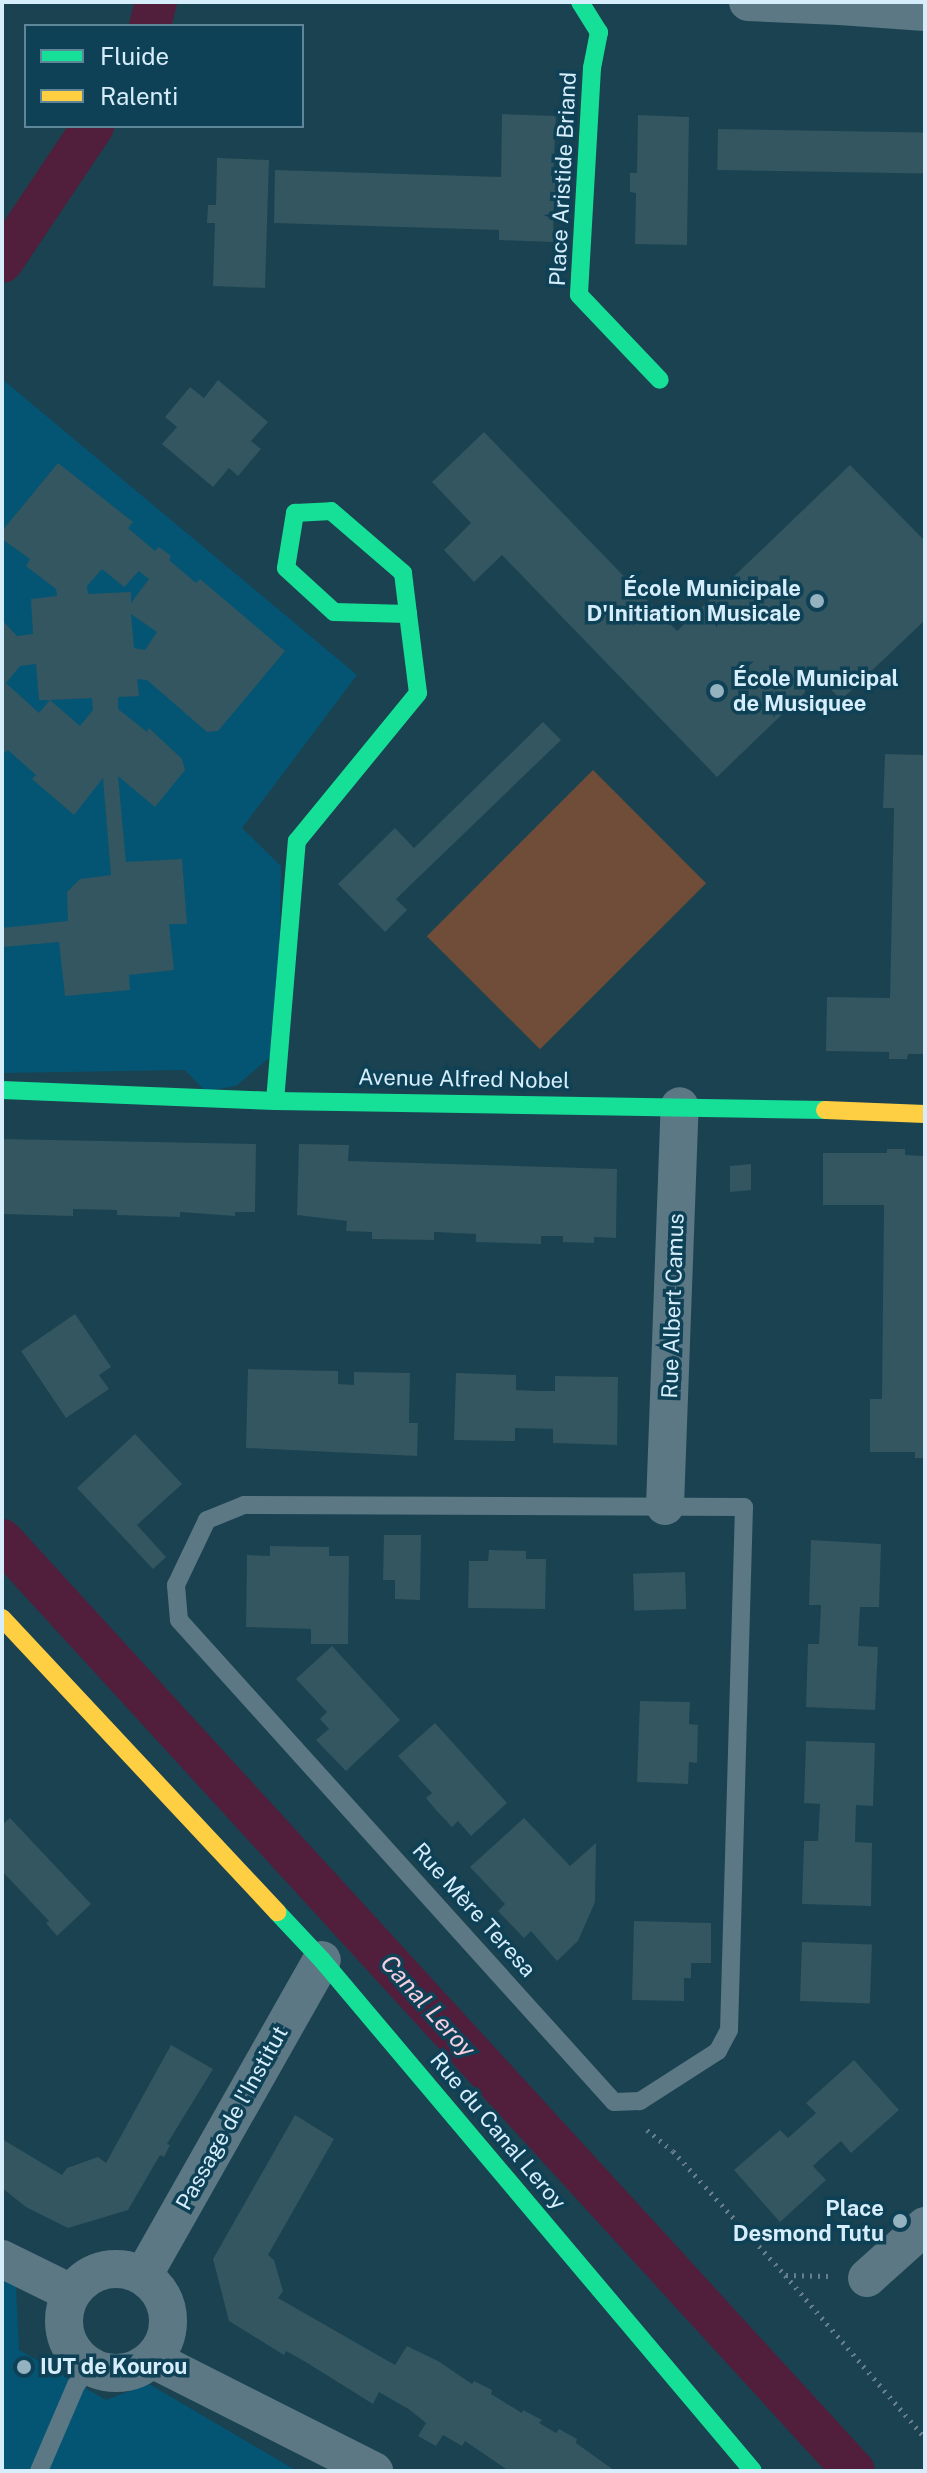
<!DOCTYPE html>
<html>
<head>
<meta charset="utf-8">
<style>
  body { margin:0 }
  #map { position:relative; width:927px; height:2473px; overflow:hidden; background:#1a4251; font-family:"Public Sans",sans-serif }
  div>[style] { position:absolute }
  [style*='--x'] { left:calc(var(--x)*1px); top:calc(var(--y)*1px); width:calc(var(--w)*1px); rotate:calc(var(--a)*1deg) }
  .built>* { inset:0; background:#045573 }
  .green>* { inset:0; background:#6f4d38; transform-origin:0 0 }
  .canal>* { height:42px; margin:-21px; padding:0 21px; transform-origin:21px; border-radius:21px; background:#511f3c }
  .building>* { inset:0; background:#335660; transform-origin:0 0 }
  .path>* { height:5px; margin-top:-2.5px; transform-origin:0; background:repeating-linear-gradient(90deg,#667f8a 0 2px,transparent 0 8px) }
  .lane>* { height:18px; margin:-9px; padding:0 9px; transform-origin:9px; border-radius:9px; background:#5b7884 }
  .street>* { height:38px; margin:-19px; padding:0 19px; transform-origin:19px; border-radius:19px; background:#5b7884 }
  .street>.ring { margin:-19px; padding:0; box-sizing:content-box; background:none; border:38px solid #5b7884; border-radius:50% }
  .fast>* { height:18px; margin:-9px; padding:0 9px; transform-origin:9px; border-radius:9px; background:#16e098 }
  .slow>* { height:18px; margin:-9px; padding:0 9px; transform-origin:9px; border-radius:9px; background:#ffcf43 }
  .dots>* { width:22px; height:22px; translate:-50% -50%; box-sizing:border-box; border:4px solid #0f4156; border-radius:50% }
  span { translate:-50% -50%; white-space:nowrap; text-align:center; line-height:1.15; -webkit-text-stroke:7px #0f4156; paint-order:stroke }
  .street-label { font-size:22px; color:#d6eefc }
  .poi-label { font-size:22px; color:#d6eefc; font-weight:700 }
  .right { translate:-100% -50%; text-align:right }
  .left { translate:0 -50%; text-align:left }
  .water-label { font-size:24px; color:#f7cfe0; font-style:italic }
  .frame { position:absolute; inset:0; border:4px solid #d6eefc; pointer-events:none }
  .legend { position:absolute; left:24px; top:24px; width:280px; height:104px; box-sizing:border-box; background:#0f4156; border:2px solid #5f8698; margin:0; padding:10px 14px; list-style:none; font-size:24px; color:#d6eefc }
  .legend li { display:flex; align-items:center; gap:16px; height:40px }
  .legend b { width:40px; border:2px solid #5f8698 }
</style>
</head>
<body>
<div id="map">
  <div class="built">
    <i style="clip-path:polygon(2px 379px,357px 675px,242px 828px,281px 866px,277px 1051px,236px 1086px,205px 1091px,185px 1070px,2px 1073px)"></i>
    <i style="clip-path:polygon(2px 2280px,16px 2287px,19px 2350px,106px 2400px,149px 2384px,297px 2471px,2px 2471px)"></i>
  </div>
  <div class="green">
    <i style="left:593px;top:770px;width:160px;height:235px;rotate:45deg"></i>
  </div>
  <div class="canal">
    <i style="--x:150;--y:26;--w:25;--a:-76"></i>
    <i style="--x:2;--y:262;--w:164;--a:-56.2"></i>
    <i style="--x:2;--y:1540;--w:1262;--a:47.54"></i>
  </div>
  <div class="building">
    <i style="clip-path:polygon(502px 114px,556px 116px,553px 178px,559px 179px,559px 197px,554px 196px,553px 242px,499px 240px,499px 230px,274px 223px,275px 170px,501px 177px)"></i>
    <i style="clip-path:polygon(638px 115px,689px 117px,687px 245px,635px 244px,636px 193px,630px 192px,630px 173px,637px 173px)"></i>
    <i style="left:718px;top:129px;width:207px;height:41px;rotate:1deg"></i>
    <i style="clip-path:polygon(217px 158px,269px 160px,265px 288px,213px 286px,215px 223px,207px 223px,208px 205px,216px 205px)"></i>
    <i style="clip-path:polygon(218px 380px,268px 422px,251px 441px,261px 449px,238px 476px,229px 468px,213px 487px,162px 444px,177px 427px,165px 417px,190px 387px,204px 398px)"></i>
    <i style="clip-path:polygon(484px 432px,677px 631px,850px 465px,925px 541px,925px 620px,841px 700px,820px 678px,717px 777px,502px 555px,474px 582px,444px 550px,471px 523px,432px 482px)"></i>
    <i style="clip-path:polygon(evenodd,58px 463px,133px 522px,128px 528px,155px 551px,159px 547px,171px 556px,169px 560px,196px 583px,200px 579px,285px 651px,218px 731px,207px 732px,147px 680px,137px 679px,139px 696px,118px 697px,118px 709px,147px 732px,149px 728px,182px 759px,185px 770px,155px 807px,118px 776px,126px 862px,182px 859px,187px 924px,169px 924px,174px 970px,129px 975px,130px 990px,65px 996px,59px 942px,2px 947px,2px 928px,68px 921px,67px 892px,80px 879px,111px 875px,103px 778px,74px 815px,32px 779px,36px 775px,8px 750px,2px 754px,2px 620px,17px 636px,33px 634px,31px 599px,57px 596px,56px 589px,26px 566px,30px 559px,2px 539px,2px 531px,58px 463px,102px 569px,124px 587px,139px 571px,149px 579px,131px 603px,131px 592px,88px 594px,87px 586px,102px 569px,58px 463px,131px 614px,157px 632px,145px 650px,134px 648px,131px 614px,58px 463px,36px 664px,39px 700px,50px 700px,39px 713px,6px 683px,20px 666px,36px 664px,58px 463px,92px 698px,93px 710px,80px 726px,50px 700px,92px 698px)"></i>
    <i style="clip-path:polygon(543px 722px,561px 740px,396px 899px,407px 910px,385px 932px,338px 884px,395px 828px,414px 848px)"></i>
    <i style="clip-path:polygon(885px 754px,925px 755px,925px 1054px,908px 1054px,907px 1059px,889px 1059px,889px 1052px,826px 1051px,827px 997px,890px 998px,894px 808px,883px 808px)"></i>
    <i style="clip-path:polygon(2px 1139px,256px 1144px,255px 1212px,235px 1212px,235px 1216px,180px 1212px,180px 1217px,117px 1215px,117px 1210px,73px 1209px,73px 1216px,2px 1214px)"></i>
    <i style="clip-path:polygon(299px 1144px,349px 1145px,348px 1161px,617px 1169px,616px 1238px,594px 1237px,594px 1243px,563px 1242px,563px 1236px,541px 1236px,541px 1244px,476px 1242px,476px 1234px,434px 1232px,434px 1240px,372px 1239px,372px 1232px,346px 1231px,347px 1221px,297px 1215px)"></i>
    <i style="clip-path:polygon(887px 1149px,905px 1149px,905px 1155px,925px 1156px,925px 1458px,915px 1458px,915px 1452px,870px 1452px,870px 1399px,882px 1399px,884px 1205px,823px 1205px,823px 1153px,887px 1153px)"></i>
    <i style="clip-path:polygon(751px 1164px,751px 1190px,730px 1192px,730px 1166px)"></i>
    <i style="clip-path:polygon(75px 1314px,111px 1367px,99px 1375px,109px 1389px,66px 1418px,21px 1351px)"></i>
    <i style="clip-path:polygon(248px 1369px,338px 1371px,338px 1384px,354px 1385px,354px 1372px,410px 1373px,409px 1423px,418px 1423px,417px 1456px,246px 1448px)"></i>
    <i style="clip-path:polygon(456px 1373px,516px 1375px,516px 1390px,536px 1391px,555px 1391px,555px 1376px,618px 1377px,617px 1445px,553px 1443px,553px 1429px,515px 1428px,515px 1441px,454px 1440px)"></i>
    <i style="clip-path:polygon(135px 1434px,182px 1484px,137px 1525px,166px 1557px,153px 1569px,77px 1488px)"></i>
    <i style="clip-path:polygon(384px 1535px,421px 1535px,420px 1600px,395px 1599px,395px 1580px,383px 1580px)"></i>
    <i style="clip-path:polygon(811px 1540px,881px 1544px,879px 1607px,860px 1607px,858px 1646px,878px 1647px,875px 1710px,806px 1707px,808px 1644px,819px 1644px,821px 1605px,809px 1605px)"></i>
    <i style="clip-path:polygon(270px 1546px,329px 1547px,329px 1556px,349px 1556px,348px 1644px,311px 1644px,311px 1629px,246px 1627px,247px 1555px,270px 1556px)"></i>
    <i style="clip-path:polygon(489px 1550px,526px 1551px,526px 1559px,546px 1559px,545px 1609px,468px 1608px,469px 1561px,488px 1561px)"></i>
    <i style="left:685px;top:1572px;width:37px;height:52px;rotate:88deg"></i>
    <i style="clip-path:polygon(332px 1646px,400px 1720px,346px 1771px,316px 1740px,329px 1729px,320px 1719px,327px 1712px,296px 1679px)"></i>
    <i style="clip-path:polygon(640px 1701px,690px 1702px,689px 1724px,698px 1725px,697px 1763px,689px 1762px,688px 1784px,637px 1782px)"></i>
    <i style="clip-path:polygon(435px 1723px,507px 1803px,471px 1836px,458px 1821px,452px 1827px,436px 1810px,426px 1798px,432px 1793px,398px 1756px)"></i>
    <i style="clip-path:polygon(806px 1741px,875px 1743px,873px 1806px,856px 1805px,855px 1842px,872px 1843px,871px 1906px,802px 1904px,804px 1841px,818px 1841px,820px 1804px,804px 1803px)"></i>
    <i style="clip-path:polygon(10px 1818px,91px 1904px,57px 1936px,46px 1923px,49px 1921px,2px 1871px,2px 1825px)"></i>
    <i style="clip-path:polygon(524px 1818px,570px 1866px,596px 1843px,595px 1902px,578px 1941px,557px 1961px,531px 1931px,524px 1938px,498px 1911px,505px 1904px,470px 1867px)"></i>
    <i style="clip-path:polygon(634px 1921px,711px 1923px,711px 1963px,691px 1963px,691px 1978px,684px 1978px,684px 2001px,632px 2000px)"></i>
    <i style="left:802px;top:1942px;width:70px;height:59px;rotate:2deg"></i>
    <i style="clip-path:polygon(171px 2045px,213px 2069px,167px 2144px,170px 2145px,164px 2157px,160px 2155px,128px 2210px,68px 2228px,26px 2207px,2px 2188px,2px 2139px,62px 2175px,67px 2168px,98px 2157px,106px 2163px)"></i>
    <i style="clip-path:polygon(854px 2060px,899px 2110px,851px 2153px,841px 2141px,827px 2153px,813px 2166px,826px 2180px,780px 2222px,734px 2170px,780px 2130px,788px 2138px,816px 2113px,806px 2103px)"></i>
    <i style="clip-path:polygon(295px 2115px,334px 2139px,268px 2255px,274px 2260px,283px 2291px,278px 2298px,395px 2365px,407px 2346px,438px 2361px,472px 2384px,474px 2381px,492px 2390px,491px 2394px,522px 2413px,523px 2410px,542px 2420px,539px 2423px,556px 2433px,559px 2429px,577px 2439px,576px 2443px,615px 2471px,509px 2471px,465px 2441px,462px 2446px,443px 2435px,436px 2446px,418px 2436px,426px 2423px,410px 2410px,379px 2392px,373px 2404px,304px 2361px,286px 2351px,284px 2355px,229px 2321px,213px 2259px)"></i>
  </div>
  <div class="path">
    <i style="--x:647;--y:2130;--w:33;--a:39"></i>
    <i style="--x:673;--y:2151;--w:167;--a:47.9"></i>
    <i style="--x:785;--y:2275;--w:215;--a:49.3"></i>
    <i style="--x:786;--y:2275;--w:42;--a:1.4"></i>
  </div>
  <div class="lane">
    <i style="--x:244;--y:1505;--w:500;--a:0.23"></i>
    <i style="--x:744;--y:1507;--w:523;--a:91.64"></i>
    <i style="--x:729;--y:2030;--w:24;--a:118"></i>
    <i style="--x:718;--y:2051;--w:93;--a:147.3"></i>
    <i style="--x:640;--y:2101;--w:26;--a:178"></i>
    <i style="--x:614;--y:2102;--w:649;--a:-132.07"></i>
    <i style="--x:179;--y:1620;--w:35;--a:-95"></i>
    <i style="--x:176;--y:1585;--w:72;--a:-64.5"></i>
    <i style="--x:207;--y:1520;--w:40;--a:-22"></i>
    <i style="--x:39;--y:2471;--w:94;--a:-66.7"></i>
    <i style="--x:76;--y:2385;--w:23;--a:-52"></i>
  </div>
  <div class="street">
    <i style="--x:748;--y:2;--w:92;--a:2.5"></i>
    <i style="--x:840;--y:2;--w:4;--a:90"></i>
    <i style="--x:840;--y:6;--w:85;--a:4"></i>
    <i style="--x:665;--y:1506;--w:400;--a:-87.9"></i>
    <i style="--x:2;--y:2259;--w:77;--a:26.2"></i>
    <i class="ring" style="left:64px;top:2269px;width:66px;height:66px"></i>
    <i style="--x:143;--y:2276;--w:363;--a:-60.5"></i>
    <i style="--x:867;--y:2278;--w:78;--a:-41.9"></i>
    <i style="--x:152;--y:2359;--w:249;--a:26.8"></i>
  </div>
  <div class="fast">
    <i style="--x:580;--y:2;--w:36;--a:58"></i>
    <i style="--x:599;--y:32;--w:37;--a:101"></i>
    <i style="--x:592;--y:68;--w:227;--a:93.3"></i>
    <i style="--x:579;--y:295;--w:117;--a:46.4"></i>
    <i style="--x:2;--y:1090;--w:273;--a:2.3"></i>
    <i style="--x:275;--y:1101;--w:550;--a:0.94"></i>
    <i style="--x:275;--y:1101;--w:261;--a:-85.2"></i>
    <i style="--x:297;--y:841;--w:191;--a:-50.7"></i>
    <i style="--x:418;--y:693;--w:80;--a:-97.2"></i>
    <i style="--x:408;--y:614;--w:74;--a:-178.5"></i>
    <i style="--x:334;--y:612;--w:65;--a:-137.5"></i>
    <i style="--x:286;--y:568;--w:56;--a:-80.7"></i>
    <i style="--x:295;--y:513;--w:36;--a:-3"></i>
    <i style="--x:331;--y:511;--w:95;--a:40.7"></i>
    <i style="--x:403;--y:573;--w:41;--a:83"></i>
    <i style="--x:277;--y:1912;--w:66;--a:46.8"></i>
    <i style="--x:322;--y:1960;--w:668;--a:49.85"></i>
  </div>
  <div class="slow">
    <i style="--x:825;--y:1110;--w:100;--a:2.3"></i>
    <i style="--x:2;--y:1618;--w:403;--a:46.9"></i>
  </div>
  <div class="dots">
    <i style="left:817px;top:601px;background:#94b2c0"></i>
    <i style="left:717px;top:691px;background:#94b2c0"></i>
    <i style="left:900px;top:2221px;background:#94b2c0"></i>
    <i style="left:24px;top:2367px;background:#94b2c0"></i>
  </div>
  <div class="street-label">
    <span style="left:563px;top:179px;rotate:-87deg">Place Aristide Briand</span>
    <span style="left:464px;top:1079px;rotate:1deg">Avenue Alfred Nobel</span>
    <span style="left:673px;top:1306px;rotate:-88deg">Rue Albert Camus</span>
    <span style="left:474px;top:1910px;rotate:48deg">Rue Mère Teresa</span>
    <span style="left:232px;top:2118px;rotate:-61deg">Passage de l'Institut</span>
    <span style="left:498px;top:2131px;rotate:50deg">Rue du Canal Leroy</span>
  </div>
  <div class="poi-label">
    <span class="right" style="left:801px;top:601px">École Municipale<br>D'Initiation Musicale</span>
    <span class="left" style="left:733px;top:691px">École Municipal<br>de Musiquee</span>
    <span class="right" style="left:884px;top:2221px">Place<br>Desmond Tutu</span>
    <span class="left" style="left:40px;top:2367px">IUT de Kourou</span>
  </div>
  <div class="water-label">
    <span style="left:428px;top:2006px;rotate:48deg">Canal Leroy</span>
  </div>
  <div class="frame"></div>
  <ul class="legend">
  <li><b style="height:10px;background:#16e098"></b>Fluide</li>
  <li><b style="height:10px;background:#ffcf43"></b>Ralenti</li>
  </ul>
</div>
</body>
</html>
